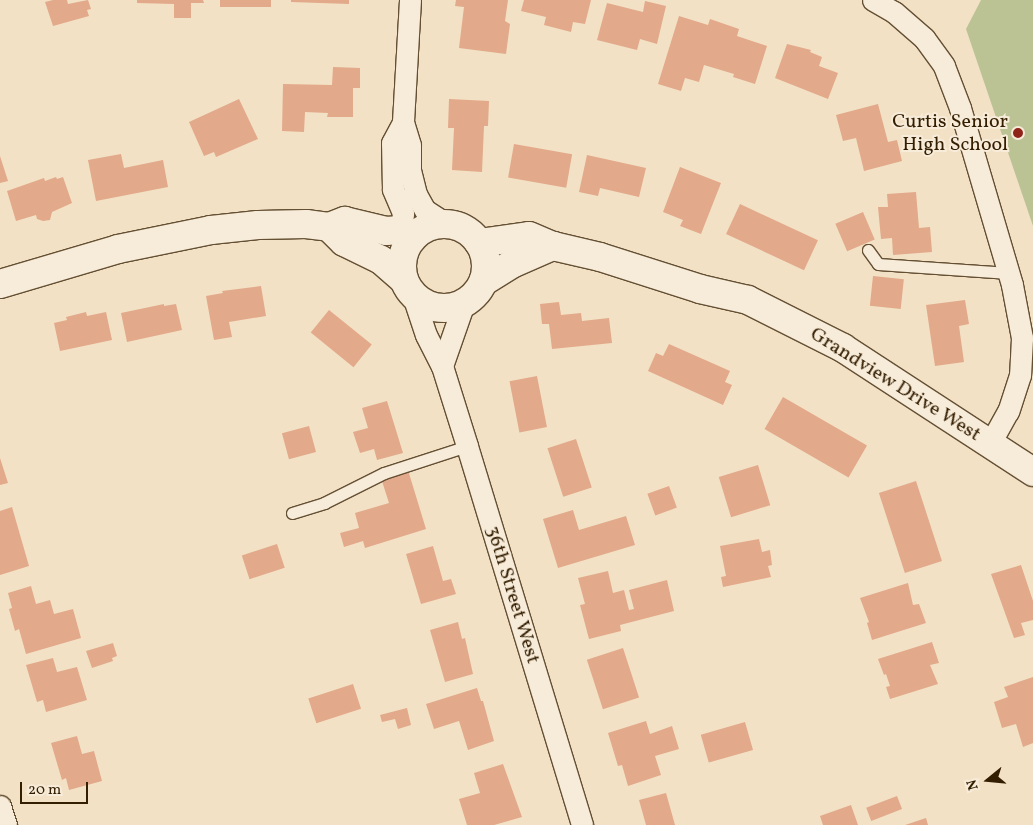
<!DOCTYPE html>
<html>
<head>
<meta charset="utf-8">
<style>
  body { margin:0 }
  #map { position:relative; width:1033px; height:825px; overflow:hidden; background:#f3e1c5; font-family:Vollkorn,serif }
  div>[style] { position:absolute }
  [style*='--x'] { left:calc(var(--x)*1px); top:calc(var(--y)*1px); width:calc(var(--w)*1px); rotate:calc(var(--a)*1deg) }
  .green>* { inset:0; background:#bbc395 }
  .building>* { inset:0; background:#e2a98a; transform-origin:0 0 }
  .roads { filter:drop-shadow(1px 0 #644f33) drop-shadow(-1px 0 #644f33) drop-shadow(0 1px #644f33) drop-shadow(0 -1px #644f33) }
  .lane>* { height:11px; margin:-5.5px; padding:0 5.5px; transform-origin:5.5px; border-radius:5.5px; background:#f7ecd9 }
  .street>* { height:21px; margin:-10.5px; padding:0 10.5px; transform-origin:10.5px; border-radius:10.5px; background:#f7ecd9 }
  .secondary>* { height:28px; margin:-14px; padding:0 14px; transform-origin:14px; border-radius:14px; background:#f7ecd9 }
  .secondary>.ring { margin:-14px; padding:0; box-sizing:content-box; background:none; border:28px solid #f7ecd9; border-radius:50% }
  .dots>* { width:14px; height:14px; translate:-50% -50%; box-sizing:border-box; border:2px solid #f7ecd9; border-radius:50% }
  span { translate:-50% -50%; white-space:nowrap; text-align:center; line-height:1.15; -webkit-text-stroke:4px #f7ecd9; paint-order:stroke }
  .poi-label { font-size:20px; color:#341e02 }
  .right { translate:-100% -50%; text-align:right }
  .street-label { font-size:20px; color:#341e02 }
  .north { position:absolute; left:963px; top:755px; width:50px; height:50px; -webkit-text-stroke:4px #f7ecd9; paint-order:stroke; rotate:253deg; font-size:14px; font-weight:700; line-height:20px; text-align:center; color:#341e02 }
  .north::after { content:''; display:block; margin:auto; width:18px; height:22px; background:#341e02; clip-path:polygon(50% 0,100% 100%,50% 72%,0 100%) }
  .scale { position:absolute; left:20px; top:782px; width:68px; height:22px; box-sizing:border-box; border:2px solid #341e02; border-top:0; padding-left:6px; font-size:15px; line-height:18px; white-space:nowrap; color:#341e02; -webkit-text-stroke:4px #f7ecd9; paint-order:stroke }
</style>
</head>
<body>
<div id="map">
  <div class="green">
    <i style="clip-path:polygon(981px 0,1033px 0,1033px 226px,966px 29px)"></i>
  </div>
  <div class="building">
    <i style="clip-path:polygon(53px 0,67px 0,68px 4px,88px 0,91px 9px,87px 10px,89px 16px,53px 26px,45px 2px)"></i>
    <i style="clip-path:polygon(137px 0,203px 0,204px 3px,191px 3px,191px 18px,174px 18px,174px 4px,137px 3px)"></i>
    <i style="left:220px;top:0;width:51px;height:7px"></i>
    <i style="clip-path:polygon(291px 0,349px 0,349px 4px,291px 2px)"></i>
    <i style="clip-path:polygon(456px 0,508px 0,505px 21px,510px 24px,506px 54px,459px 48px,464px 7px,455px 6px)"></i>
    <i style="clip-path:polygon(524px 0,591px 0,585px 24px,573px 22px,571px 32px,544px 25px,546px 17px,521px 11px)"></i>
    <i style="clip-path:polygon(645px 1px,666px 6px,657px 44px,640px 39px,637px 50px,597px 40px,607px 3px,643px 12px)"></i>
    <i style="clip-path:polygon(679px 16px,708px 25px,710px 19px,739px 29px,737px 36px,767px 46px,755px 84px,733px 77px,734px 74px,704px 65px,699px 82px,685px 78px,681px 91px,658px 84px)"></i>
    <i style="clip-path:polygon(787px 44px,811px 50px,810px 52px,822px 57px,819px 66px,838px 73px,828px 99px,775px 78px)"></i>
    <i style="clip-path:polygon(333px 67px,360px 68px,360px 88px,353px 88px,353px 117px,327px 117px,328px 113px,305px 112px,304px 132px,282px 131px,283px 84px,332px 85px)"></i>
    <i style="clip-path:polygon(239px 99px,258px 139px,216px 157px,214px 152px,204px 156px,189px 122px)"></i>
    <i style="clip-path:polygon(449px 99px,489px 101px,488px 126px,484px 126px,482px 172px,452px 170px,454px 128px,448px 128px)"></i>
    <i style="clip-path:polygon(878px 104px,888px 142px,897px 140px,902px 161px,864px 171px,856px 138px,843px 141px,836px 115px)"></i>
    <i style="left:514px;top:144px;width:59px;height:34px;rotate:10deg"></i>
    <i style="clip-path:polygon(121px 154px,124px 168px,163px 160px,168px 187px,96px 201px,88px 160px)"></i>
    <i style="clip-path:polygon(587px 155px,646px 168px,639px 197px,600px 188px,598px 196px,579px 192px)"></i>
    <i style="clip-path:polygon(0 156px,8px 181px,0 183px)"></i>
    <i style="clip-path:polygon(680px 167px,721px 183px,701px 234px,680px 226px,683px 220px,663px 212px)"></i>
    <i style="clip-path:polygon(56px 177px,57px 179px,63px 177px,72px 203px,52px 212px,50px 220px,43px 221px,37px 219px,36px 215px,16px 221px,7px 191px,44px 178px,45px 181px)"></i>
    <i style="clip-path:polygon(916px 192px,919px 228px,930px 227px,932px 252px,893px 255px,892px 238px,881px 239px,878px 207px,888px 207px,887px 194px)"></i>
    <i style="left:740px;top:204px;width:86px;height:33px;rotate:25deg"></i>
    <i style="left:863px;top:212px;width:30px;height:30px;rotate:67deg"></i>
    <i style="left:873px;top:276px;width:31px;height:30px;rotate:6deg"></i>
    <i style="clip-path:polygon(261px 286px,266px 316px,229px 322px,232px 337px,214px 340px,206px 296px,223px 293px,222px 291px)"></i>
    <i style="clip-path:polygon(965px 300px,969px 324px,959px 326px,964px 362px,935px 366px,926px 305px)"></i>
    <i style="clip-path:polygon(559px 302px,561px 315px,581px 313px,582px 321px,609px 318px,612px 343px,552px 349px,549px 324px,542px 324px,540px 304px)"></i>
    <i style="clip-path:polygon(164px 304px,164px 306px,176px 304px,182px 330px,127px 342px,121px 313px)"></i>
    <i style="left:329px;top:310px;width:55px;height:29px;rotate:39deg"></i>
    <i style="clip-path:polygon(86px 312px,87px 316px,106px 312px,112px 340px,60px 351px,54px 323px,67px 320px,66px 317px)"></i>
    <i style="clip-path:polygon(669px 344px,730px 371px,725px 382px,732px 385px,723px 405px,648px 371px,656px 353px,663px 356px)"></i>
    <i style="left:537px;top:376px;width:52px;height:28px;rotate:79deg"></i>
    <i style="left:783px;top:397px;width:97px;height:37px;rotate:30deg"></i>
    <i style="clip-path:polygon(387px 401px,403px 453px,377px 460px,374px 449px,360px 453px,353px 432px,368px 428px,362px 408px)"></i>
    <i style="left:309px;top:426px;width:27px;height:28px;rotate:75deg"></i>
    <i style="left:576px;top:439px;width:51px;height:30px;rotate:72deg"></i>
    <i style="clip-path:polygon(0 458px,8px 483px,0 485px)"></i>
    <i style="left:758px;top:465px;width:42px;height:41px;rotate:73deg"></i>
    <i style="clip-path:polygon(408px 470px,426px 529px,365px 548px,363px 541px,344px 547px,340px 533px,359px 528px,355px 513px,389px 503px,381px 478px)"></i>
    <i style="left:916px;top:481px;width:84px;height:39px;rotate:72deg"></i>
    <i style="left:669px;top:486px;width:23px;height:23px;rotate:70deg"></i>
    <i style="clip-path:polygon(12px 507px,29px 566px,0 575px,0 511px)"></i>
    <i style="clip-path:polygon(573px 510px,579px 530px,626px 516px,635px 545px,558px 568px,543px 519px)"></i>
    <i style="clip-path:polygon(759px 539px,762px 552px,770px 550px,772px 565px,768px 566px,771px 577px,723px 587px,721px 577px,726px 576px,720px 546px)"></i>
    <i style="left:277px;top:544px;width:25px;height:37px;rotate:72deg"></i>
    <i style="clip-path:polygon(433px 546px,443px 581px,451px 579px,456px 594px,421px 604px,406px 554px)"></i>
    <i style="clip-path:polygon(1021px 565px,1033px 601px,1033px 620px,1021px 623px,1025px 635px,1014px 638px,991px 574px)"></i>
    <i style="clip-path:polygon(608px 571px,613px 593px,624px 590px,629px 610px,634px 609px,629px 590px,667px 580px,674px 611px,620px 625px,621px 631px,589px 639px,580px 605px,585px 604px,578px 578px)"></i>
    <i style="clip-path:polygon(908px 583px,913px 605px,919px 604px,926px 623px,872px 640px,867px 623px,869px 622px,860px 598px)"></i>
    <i style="clip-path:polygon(31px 586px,36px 604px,50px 600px,54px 614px,73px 609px,81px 638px,26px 654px,19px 629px,15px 631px,9px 609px,12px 608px,8px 593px)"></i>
    <i style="clip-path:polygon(458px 622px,462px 639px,465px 638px,473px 674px,445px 682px,430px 630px)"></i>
    <i style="clip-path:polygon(932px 642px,939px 663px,930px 665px,938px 684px,890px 699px,886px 687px,890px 686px,886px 674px,884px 675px,878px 659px)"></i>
    <i style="clip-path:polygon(113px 643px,117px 656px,112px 658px,113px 661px,92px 668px,86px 651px)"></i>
    <i style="left:623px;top:648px;width:52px;height:38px;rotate:72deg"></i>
    <i style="clip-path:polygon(53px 658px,57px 672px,77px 667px,87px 700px,46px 712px,43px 700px,37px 702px,26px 665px)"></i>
    <i style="clip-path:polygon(1033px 677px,1033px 743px,1023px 747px,1016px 724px,1002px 728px,994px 702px,1008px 697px,1004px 687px)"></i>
    <i style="left:353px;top:684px;width:26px;height:47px;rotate:72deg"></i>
    <i style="clip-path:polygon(477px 688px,481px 701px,483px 701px,494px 741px,468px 750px,459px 721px,434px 729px,426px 704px)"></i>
    <i style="clip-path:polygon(407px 708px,411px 725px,398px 729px,395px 719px,382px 722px,380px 715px)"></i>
    <i style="clip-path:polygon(646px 721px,650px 734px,672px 726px,679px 749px,655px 756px,661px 775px,628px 786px,622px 765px,618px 766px,608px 733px)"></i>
    <i style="left:745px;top:722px;width:29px;height:46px;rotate:74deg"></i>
    <i style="clip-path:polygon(77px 736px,82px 754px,94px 751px,102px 781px,69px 790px,66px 778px,62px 780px,51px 743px)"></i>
    <i style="clip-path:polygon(503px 764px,522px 817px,494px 825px,467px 825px,459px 799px,480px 793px,474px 773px)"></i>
    <i style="clip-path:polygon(666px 793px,675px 825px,646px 825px,639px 800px)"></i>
    <i style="left:897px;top:796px;width:14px;height:33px;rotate:69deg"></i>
    <i style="clip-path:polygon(851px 805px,858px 825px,823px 825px,820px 816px)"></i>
    <i style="clip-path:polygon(926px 818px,928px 825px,905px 825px)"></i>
  </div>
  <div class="roads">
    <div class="lane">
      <i style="--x:868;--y:250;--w:17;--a:54"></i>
      <i style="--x:878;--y:264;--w:131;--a:3.9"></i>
      <i style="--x:292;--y:513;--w:34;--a:-17"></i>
      <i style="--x:324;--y:503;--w:67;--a:-26.6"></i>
      <i style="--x:384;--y:473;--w:87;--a:-18"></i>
    </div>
    <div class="street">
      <i style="--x:410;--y:0;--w:122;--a:93.3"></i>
      <i style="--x:403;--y:122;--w:24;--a:73"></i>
      <i style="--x:410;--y:145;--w:25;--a:90"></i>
      <i style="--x:410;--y:170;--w:25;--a:76"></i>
      <i style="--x:416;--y:194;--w:18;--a:61"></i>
      <i style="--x:425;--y:210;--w:24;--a:33"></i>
      <i style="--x:873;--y:0;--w:24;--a:30"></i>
      <i style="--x:894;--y:12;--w:40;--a:41"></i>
      <i style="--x:924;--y:38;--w:34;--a:54"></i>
      <i style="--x:944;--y:66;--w:45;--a:69.1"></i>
      <i style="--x:960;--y:108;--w:184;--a:73.6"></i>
      <i style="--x:1012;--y:285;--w:54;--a:79.3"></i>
      <i style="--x:1022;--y:338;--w:37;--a:93"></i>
      <i style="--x:1020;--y:375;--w:38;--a:108"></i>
      <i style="--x:1008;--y:411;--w:38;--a:119"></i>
      <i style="--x:401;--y:230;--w:17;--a:-83"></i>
      <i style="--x:403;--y:213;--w:26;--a:-113"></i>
      <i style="--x:393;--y:189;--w:46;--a:-91.2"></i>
      <i style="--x:392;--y:143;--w:24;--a:-62"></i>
      <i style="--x:412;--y:293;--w:44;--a:71.6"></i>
      <i style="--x:426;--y:335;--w:35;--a:63"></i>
      <i style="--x:442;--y:366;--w:84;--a:72.6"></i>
      <i style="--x:467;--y:446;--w:396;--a:73.1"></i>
      <i style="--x:442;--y:366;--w:67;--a:-70.8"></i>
      <i style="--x:0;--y:806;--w:20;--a:72"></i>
    </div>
    <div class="secondary">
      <i class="ring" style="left:402px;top:224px;width:56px;height:56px"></i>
      <i style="--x:329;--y:227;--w:21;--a:45"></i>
      <i style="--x:344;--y:242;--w:41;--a:25.9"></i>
      <i style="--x:381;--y:260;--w:30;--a:41"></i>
      <i style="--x:479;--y:243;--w:50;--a:-8"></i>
      <i style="--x:529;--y:236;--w:26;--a:23"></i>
      <i style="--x:553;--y:246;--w:48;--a:13.2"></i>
      <i style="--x:600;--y:257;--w:105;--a:17.7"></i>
      <i style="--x:700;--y:289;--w:49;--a:12.9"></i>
      <i style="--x:748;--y:300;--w:106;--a:26.8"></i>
      <i style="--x:843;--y:348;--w:227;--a:33.1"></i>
      <i style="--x:483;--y:282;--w:36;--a:-32"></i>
      <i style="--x:514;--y:263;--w:43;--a:-23.6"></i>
      <i style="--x:0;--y:284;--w:123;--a:-16.5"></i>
      <i style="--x:118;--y:249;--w:95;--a:-11.5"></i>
      <i style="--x:211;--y:230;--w:47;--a:-6.1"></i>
      <i style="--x:258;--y:225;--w:48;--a:-1.2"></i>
      <i style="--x:306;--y:224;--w:23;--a:7"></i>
      <i style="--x:329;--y:227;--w:17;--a:-21"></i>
      <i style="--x:345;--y:221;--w:42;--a:13.7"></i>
      <i style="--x:386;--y:231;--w:15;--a:-4"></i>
      <i style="--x:401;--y:230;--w:13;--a:48"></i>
    </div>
  </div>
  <div class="dots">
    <i style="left:1018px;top:133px;background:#8f2418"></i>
  </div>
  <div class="poi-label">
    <span class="right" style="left:1008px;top:134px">Curtis Senior<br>High School</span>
  </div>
  <div class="street-label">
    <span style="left:895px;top:385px;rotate:32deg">Grandview Drive West</span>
    <span style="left:512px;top:595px;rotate:73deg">36th Street West</span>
  </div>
  <div class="north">N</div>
  <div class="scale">20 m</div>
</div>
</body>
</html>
